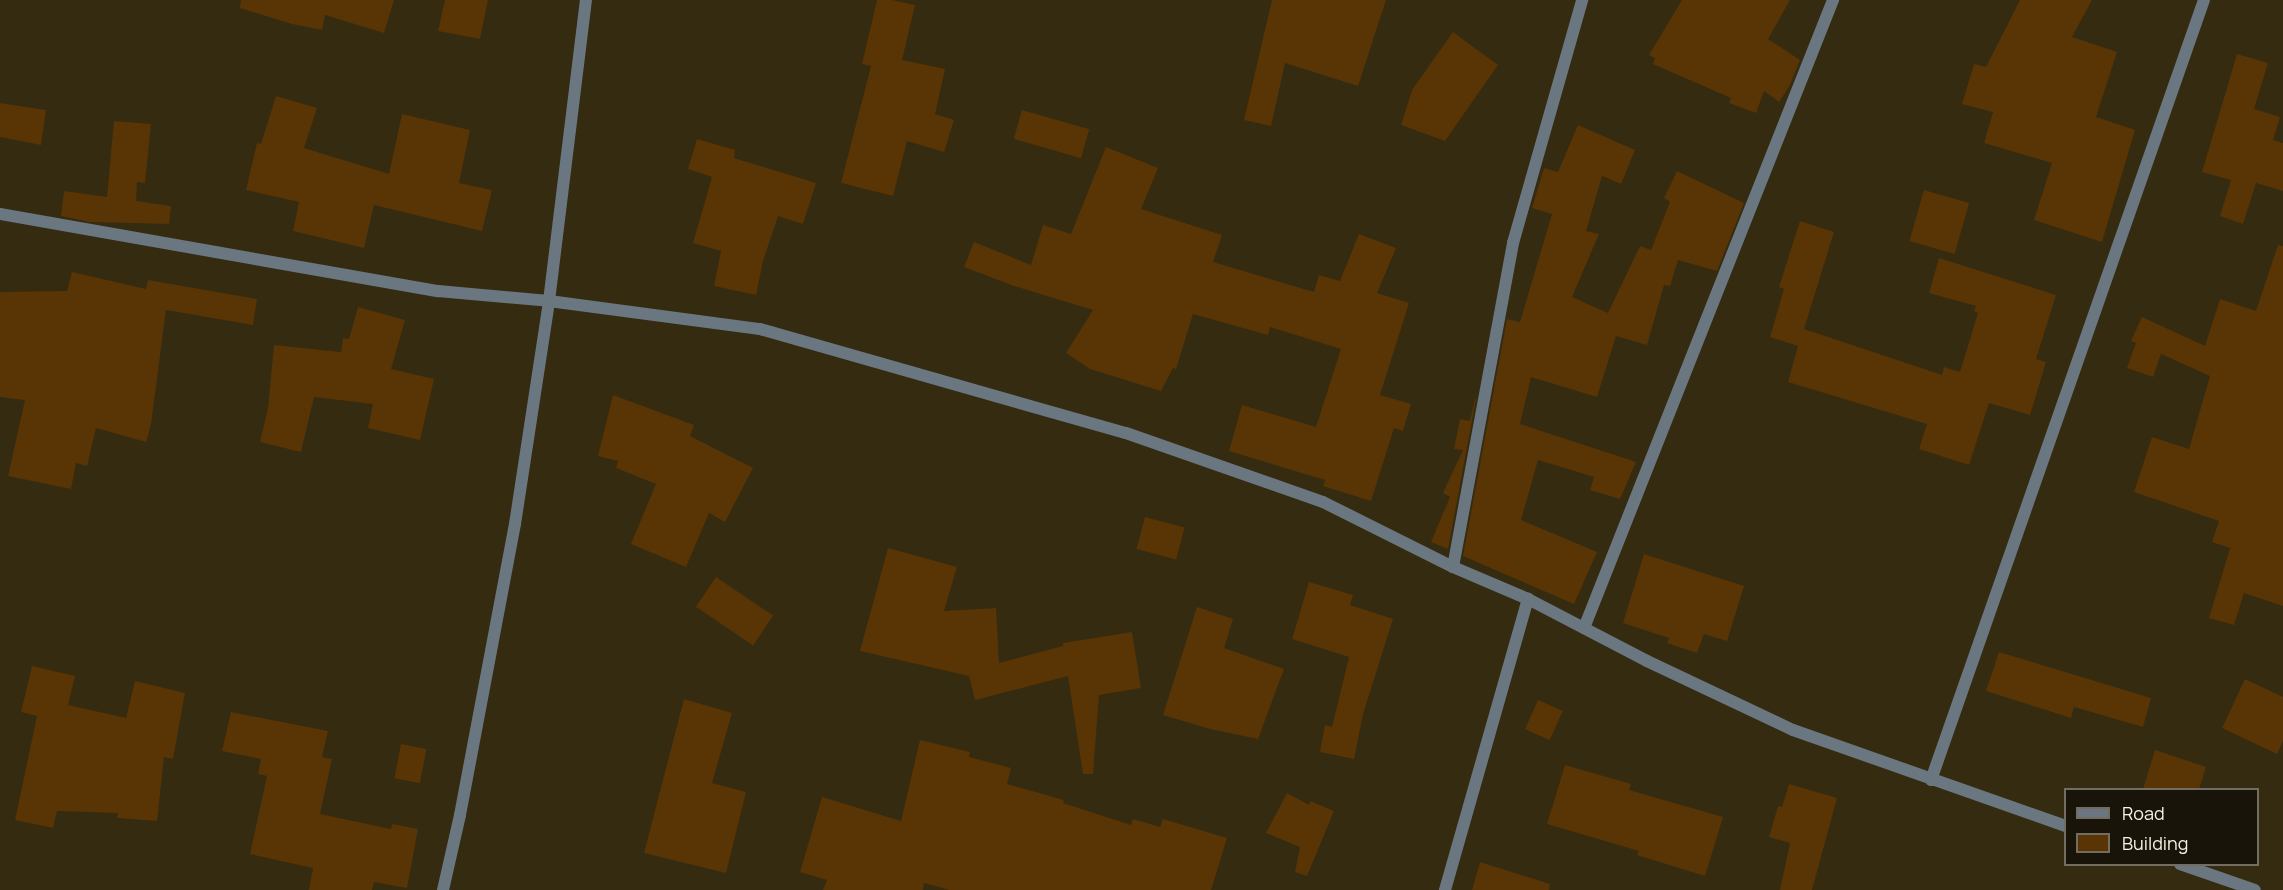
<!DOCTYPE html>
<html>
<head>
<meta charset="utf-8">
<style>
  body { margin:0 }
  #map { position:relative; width:2283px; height:890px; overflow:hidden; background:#342b10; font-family:Manrope,sans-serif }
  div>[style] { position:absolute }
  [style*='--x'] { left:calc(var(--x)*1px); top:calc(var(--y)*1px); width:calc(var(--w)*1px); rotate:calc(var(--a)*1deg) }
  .building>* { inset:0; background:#593405; transform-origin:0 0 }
  .street>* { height:12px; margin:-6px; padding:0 6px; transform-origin:6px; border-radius:6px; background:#6b7780 }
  span { translate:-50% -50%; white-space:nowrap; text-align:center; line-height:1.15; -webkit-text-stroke:4.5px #181409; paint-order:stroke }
  .legend { position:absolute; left:2064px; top:788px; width:195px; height:78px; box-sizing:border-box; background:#181409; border:2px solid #726d60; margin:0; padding:8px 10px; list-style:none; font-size:18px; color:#f8f2e2 }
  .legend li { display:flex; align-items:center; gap:12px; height:30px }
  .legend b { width:30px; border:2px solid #726d60 }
</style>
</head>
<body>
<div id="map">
  <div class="building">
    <i style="clip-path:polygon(241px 0,394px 0,384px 33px,325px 15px,322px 30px,292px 24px,240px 8px)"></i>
    <i style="clip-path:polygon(445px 0,488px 0,480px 39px,438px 31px)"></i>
    <i style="clip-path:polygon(877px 0,892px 0,915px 5px,902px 60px,945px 69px,935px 114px,954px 120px,944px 152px,907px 141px,893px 196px,841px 183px,871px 66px,862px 64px)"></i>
    <i style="clip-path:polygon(1272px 0,1386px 0,1358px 86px,1285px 63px,1271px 126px,1244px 120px)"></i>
    <i style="clip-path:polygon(1682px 0,1790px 0,1768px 39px,1800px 60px,1790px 85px,1779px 102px,1764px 91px,1756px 113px,1729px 103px,1731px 98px,1653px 64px,1655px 58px,1649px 55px)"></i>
    <i style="clip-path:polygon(2020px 0,2092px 0,2072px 37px,2117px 52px,2096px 117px,2135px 130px,2102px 242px,2034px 220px,2052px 163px,1984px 143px,1993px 112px,1962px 104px,1974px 64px,1986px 67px)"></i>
    <i style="clip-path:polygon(1453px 32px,1498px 65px,1445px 141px,1401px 125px,1412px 90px)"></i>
    <i style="clip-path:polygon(2237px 54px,2268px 63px,2254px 109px,2280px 117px,2273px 140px,2283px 143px,2283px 191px,2256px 183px,2243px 224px,2220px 216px,2231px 180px,2202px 172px)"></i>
    <i style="clip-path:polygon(276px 96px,317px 108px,304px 148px,389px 174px,402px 114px,470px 130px,459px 183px,492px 190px,482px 231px,374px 205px,364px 248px,293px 231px,299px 202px,246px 190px,257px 143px,261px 144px)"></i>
    <i style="clip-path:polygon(0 103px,46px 110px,41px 145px,0 137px)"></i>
    <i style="left:1022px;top:110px;width:70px;height:30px;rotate:16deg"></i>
    <i style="clip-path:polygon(114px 121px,151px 124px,145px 183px,137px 182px,136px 201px,171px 206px,169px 224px,90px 222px,61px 216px,64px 191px,107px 197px)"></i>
    <i style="clip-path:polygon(1578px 125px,1635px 150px,1621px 184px,1602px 176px,1586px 231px,1599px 234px,1572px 297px,1608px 313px,1640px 246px,1651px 250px,1670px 202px,1664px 198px,1677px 171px,1744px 203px,1717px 271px,1678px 260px,1670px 286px,1664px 285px,1647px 345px,1616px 336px,1597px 397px,1531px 377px,1520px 424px,1636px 462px,1620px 499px,1590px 490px,1594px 477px,1538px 460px,1521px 520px,1597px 552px,1574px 604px,1463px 556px,1507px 319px,1520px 322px,1552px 214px,1532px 208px,1544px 168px,1558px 172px)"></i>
    <i style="clip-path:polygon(697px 139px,735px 150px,734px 158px,816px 183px,803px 224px,778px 216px,763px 261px,756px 295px,714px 286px,721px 251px,693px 243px,712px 177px,688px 169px)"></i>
    <i style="clip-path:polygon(1106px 147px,1158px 168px,1141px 209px,1222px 235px,1213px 262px,1314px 292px,1319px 275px,1340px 281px,1359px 234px,1396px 248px,1377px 293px,1409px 303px,1380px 395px,1411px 404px,1403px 431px,1394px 428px,1371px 501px,1323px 486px,1325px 480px,1229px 451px,1242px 405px,1316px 427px,1341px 349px,1270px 327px,1268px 335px,1193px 314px,1176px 369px,1173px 368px,1161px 391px,1090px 369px,1066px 353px,1093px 310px,1014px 286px,964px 267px,974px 242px,1031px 265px,1043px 225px,1071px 234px)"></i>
    <i style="left:1924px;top:190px;width:47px;height:53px;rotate:16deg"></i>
    <i style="clip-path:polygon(1800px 221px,1834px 232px,1804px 329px,1942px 375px,1944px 367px,1960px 372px,1978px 313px,1974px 311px,1976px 306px,1929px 293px,1939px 258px,2056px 295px,2036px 359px,2046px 362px,2030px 415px,1989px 403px,1969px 465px,1919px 449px,1927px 424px,1788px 382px,1798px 346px,1770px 337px,1784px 289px,1779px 287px)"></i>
    <i style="clip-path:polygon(2278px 245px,2283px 246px,2283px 606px,2244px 593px,2234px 625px,2209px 618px,2230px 548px,2212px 542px,2219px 521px,2134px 492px,2152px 437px,2189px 449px,2210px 376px,2161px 354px,2153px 377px,2127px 368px,2136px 343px,2131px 341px,2142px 317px,2205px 346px,2220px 299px,2256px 311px)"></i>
    <i style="clip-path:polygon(72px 272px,146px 289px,148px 280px,257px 299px,253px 325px,166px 310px,151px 424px,146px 442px,96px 428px,87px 466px,76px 463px,71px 489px,8px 476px,25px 400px,0 397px,0 292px,67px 291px)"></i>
    <i style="clip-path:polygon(358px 307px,405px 320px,391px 369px,434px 379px,420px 440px,368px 428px,373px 404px,314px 397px,301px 452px,260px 442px,268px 408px,274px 345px,341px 352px,343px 338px,349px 339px)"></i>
    <i style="clip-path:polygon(613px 395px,694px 425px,690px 436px,753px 468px,725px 522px,709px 513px,686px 567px,631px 544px,656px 484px,616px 468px,618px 461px,598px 456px)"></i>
    <i style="clip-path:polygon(1475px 399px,1476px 399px,1448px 549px,1431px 542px,1450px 497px,1443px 493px,1463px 450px,1454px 449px,1460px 419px,1470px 421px)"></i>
    <i style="left:1145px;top:517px;width:41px;height:33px;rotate:15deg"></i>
    <i style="clip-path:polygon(888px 548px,957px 567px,944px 611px,996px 608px,999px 663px,1063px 646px,1063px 643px,1132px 632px,1141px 688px,1099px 695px,1093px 774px,1083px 774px,1068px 676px,975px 700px,969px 676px,860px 651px)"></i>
    <i style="clip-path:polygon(1644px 554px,1744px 586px,1727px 641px,1704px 634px,1697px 653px,1667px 643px,1669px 638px,1623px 623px)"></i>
    <i style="left:716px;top:577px;width:69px;height:36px;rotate:34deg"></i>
    <i style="clip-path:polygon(1309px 582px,1353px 595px,1350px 605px,1393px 619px,1363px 714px,1354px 759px,1320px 752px,1325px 725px,1332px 727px,1349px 657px,1292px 639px)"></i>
    <i style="clip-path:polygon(1197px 607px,1233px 619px,1224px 648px,1284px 669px,1258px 739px,1210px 729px,1163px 715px)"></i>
    <i style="clip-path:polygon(1999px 652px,2151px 698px,2143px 727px,2074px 707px,2071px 718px,1986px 691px)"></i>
    <i style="clip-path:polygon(32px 666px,75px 676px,68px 705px,126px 718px,135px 681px,185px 693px,173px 759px,164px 757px,157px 821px,117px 818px,118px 813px,57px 811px,53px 828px,15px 820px,37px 716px,21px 712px)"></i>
    <i style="clip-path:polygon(2245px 679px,2283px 697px,2283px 741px,2277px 754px,2222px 728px)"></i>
    <i style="clip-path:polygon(684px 699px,732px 713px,712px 783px,746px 792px,726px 873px,644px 853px)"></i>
    <i style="left:1538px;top:700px;width:27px;height:32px;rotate:24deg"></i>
    <i style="clip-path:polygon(231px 712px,328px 731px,322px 757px,332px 759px,320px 814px,391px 829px,392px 824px,418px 829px,407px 888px,374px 882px,372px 890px,309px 890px,313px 868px,250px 854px,267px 776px,258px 774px,261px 759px,222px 751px)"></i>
    <i style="clip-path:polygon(920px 740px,970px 752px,969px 757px,1011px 768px,1007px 784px,1064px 800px,1063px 803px,1131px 825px,1133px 819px,1160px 827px,1163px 819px,1227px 838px,1211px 890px,950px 890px,924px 883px,923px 890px,823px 890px,827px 880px,800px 872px,822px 797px,901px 821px)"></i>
    <i style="left:401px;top:744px;width:26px;height:35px;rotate:11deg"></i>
    <i style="clip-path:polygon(2155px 750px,2206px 767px,2199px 789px,2143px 789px)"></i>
    <i style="clip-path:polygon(1565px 765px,1631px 784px,1629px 790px,1723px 817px,1705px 876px,1637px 855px,1639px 851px,1547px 824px)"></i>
    <i style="clip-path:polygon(1789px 784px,1837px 798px,1812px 890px,1780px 890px,1790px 843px,1769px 837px,1778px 806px,1782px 807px)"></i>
    <i style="clip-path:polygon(1287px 793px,1309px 805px,1310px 801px,1334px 811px,1307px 876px,1295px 872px,1300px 847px,1266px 833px)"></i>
    <i style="clip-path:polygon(1480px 862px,1550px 884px,1549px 890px,1472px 890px)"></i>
  </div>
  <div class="street">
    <i style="--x:0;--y:214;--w:445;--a:10"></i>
    <i style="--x:438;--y:291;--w:111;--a:5.1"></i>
    <i style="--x:549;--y:301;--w:213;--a:7.6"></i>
    <i style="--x:760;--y:329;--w:380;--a:15.9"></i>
    <i style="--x:1126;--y:433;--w:209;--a:19.3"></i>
    <i style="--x:1323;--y:502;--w:145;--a:26.6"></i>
    <i style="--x:1453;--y:567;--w:82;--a:23.1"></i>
    <i style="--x:1528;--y:599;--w:134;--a:27.5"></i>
    <i style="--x:1647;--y:661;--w:161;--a:25.3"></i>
    <i style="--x:1793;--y:730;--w:289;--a:19.4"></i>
    <i style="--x:1453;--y:567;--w:330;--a:-79.5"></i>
    <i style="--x:1513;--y:243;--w:253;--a:-74.1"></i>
    <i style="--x:1584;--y:628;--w:676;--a:-68.37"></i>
    <i style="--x:1931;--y:780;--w:826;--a:-70.71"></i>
    <i style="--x:2180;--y:864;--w:79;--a:19.1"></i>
    <i style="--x:443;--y:890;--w:77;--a:-77.2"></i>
    <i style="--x:460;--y:815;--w:296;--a:-79.3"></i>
    <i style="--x:515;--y:524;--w:226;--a:-81.3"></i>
    <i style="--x:549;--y:301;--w:303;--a:-83"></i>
    <i style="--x:1445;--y:890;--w:303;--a:-74.1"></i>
  </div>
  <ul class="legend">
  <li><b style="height:8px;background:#6b7780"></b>Road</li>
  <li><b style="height:16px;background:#593405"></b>Building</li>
  </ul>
</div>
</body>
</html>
